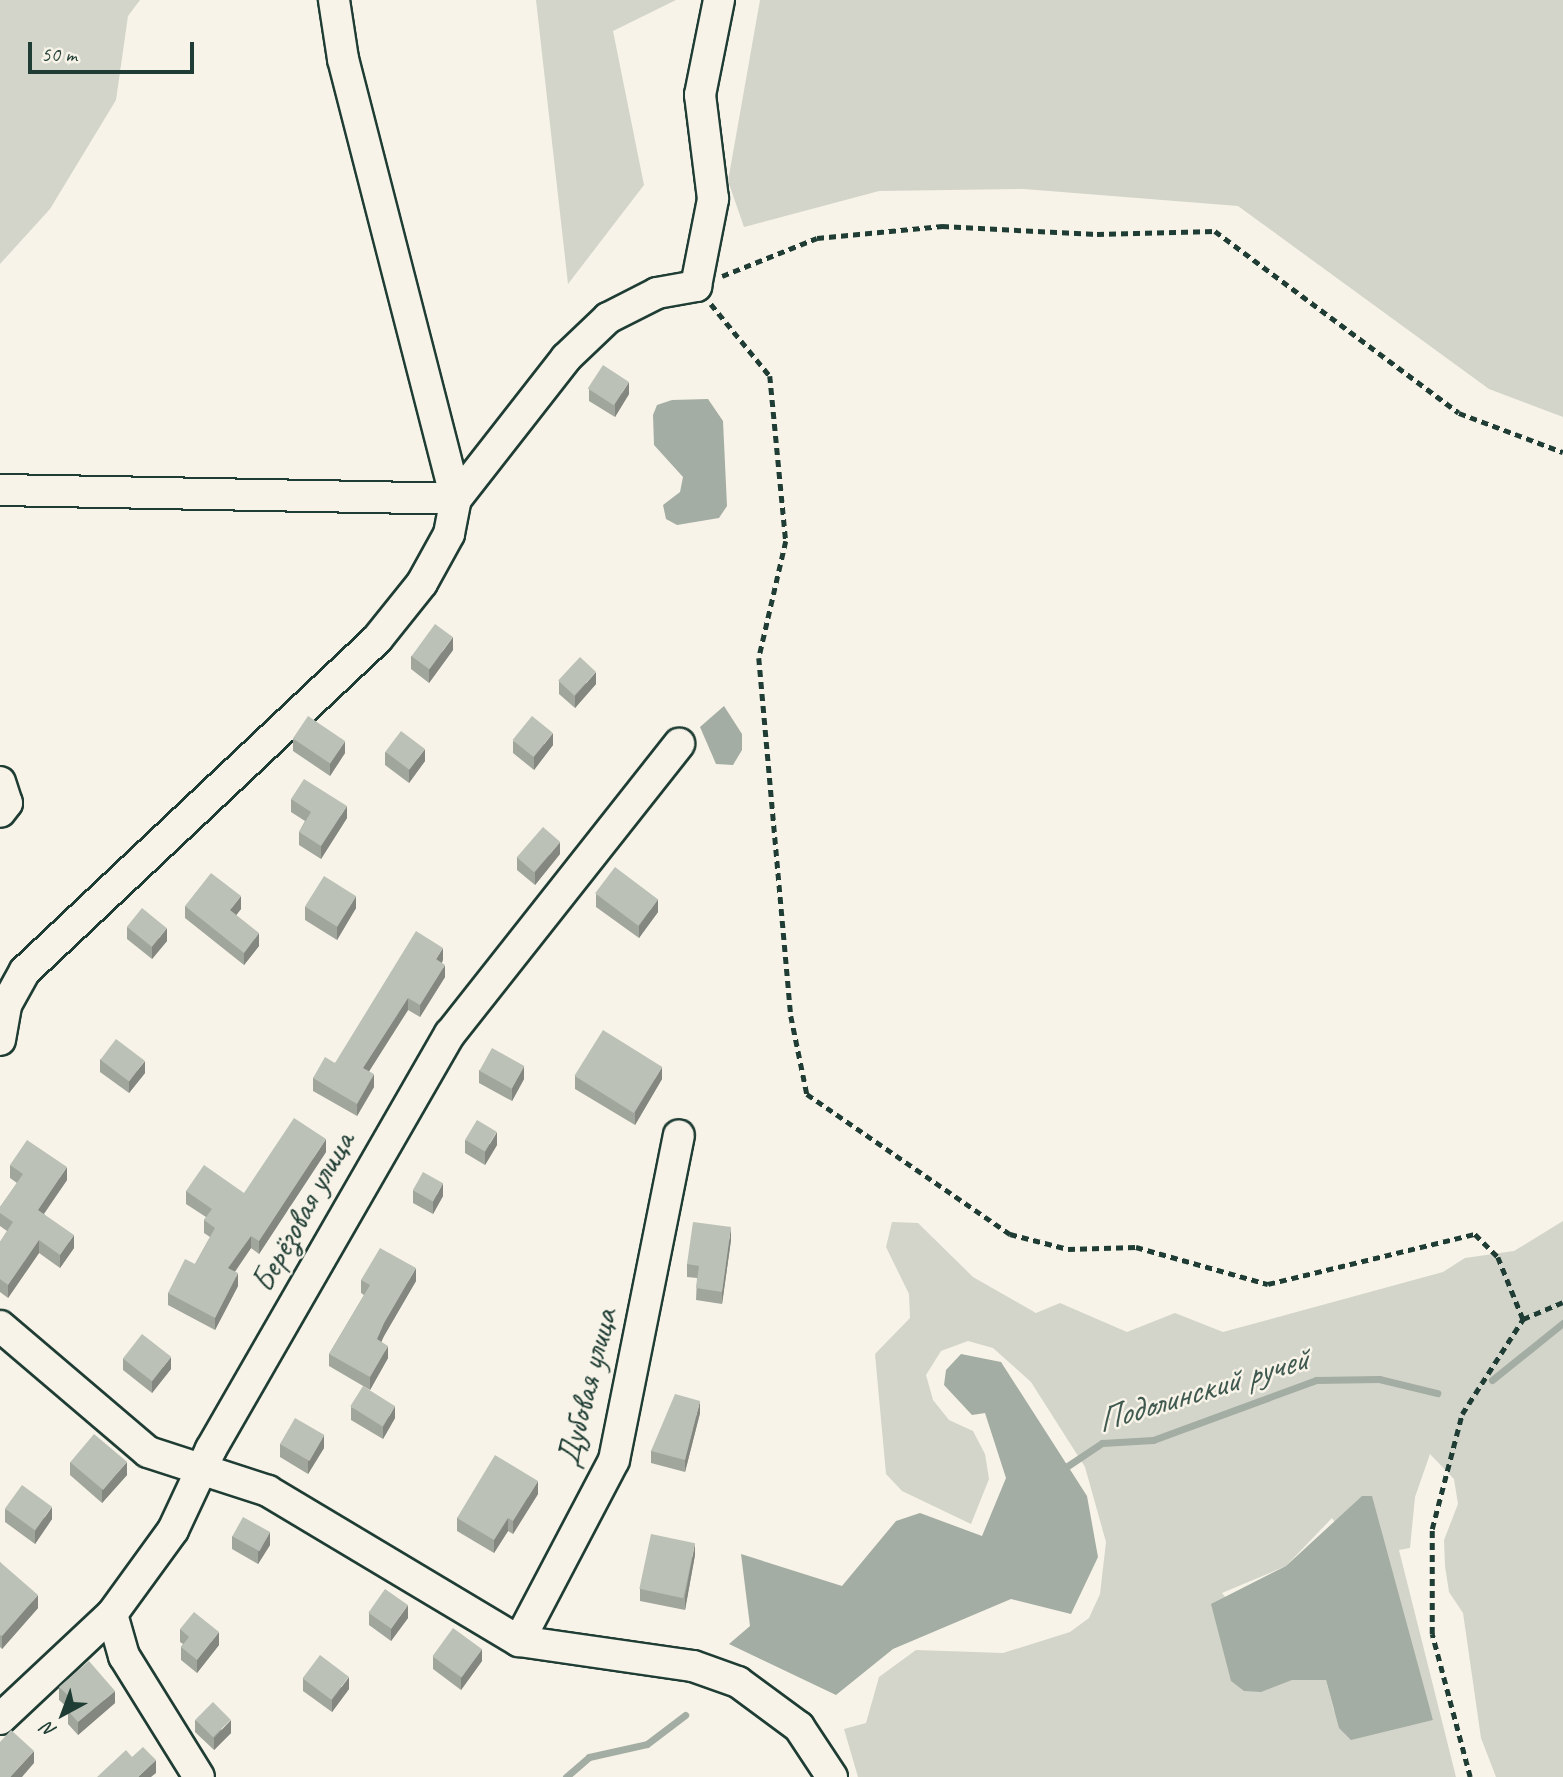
<!DOCTYPE html>
<html>
<head>
<meta charset="utf-8">
<style>
  body { margin:0 }
  #map { position:relative; width:1563px; height:1777px; overflow:hidden; background:#f7f3e8; font-family:Caveat,sans-serif }
  div>[style] { position:absolute }
  [style*='--x'] { left:calc(var(--x)*1px); top:calc(var(--y)*1px); width:calc(var(--w)*1px); rotate:calc(var(--a)*1deg) }
  .green>* { inset:0; background:#d3d5ca }
  .water>* { inset:0; background:#a4ada3 }
  .stream>* { height:7px; margin:-3.5px; padding:0 3.5px; transform-origin:3.5px; border-radius:3.5px; background:#a4ada3 }
  .path>* { height:4.5px; margin-top:-2.25px; transform-origin:0; background:repeating-linear-gradient(90deg,#1f3d34 0 7px,transparent 0 12px) }
  .roads { filter:drop-shadow(2px 0 #1f3d34) drop-shadow(-2px 0 #1f3d34) drop-shadow(0 2px #1f3d34) drop-shadow(0 -2px #1f3d34) }
  .minor>* { height:30px; margin:-15px; padding:0 15px; transform-origin:15px; border-radius:15px; background:#f7f3e8 }
  .wall>* { inset:0; background:#a1a69d }
  .shaded-wall>* { inset:0; background:#83877f }
  .building>* { inset:0; background:#bbc1b6; transform-origin:0 0 }
  span { translate:-50% -50%; white-space:nowrap; text-align:center; line-height:1.15; -webkit-text-stroke:5px #f7f3e8; paint-order:stroke }
  .street-label { font-size:33px; color:#1f3d34 }
  .water-label { font-size:35px; color:#405950; font-style:italic }
  .north { position:absolute; left:28px; top:1679px; width:70px; height:70px; -webkit-text-stroke:5px #f7f3e8; paint-order:stroke; rotate:221deg; font-size:19px; font-weight:700; line-height:28px; text-align:center; color:#1f3d34 }
  .north::after { content:''; display:block; margin:auto; width:24px; height:32px; background:#1f3d34; clip-path:polygon(50% 0,100% 100%,50% 72%,0 100%) }
  .scale { position:absolute; left:28px; top:42px; width:166px; height:32px; box-sizing:border-box; border:4px solid #1f3d34; border-top:0; padding-left:9px; font-size:21px; line-height:24px; white-space:nowrap; color:#1f3d34; -webkit-text-stroke:5px #f7f3e8; paint-order:stroke }
</style>
</head>
<body>
<div id="map">
  <div class="green">
    <i style="clip-path:polygon(0 0,140px 0,128px 16px,116px 100px,50px 209px,0 264px)"></i>
    <i style="clip-path:polygon(536px 0,676px 0,613px 31px,644px 185px,568px 284px)"></i>
    <i style="clip-path:polygon(760px 0,1563px 0,1563px 417px,1489px 389px,1238px 206px,1024px 189px,879px 191px,744px 227px,728px 181px)"></i>
    <i style="clip-path:polygon(evenodd,1563px 1221px,1563px 1777px,1496px 1777px,1481px 1738px,1463px 1613px,1449px 1592px,1445px 1566px,1444px 1540px,1458px 1504px,1454px 1479px,1430px 1454px,1415px 1497px,1410px 1548px,1399px 1550px,1456px 1777px,858px 1777px,844px 1729px,866px 1723px,879px 1677px,916px 1650px,1003px 1653px,1070px 1632px,1089px 1618px,1100px 1594px,1106px 1542px,1085px 1467px,1031px 1382px,993px 1348px,968px 1341px,941px 1351px,926px 1375px,933px 1400px,949px 1420px,973px 1431px,985px 1454px,989px 1479px,971px 1524px,902px 1491px,886px 1474px,875px 1354px,910px 1318px,909px 1294px,886px 1247px,892px 1222px,918px 1223px,973px 1277px,1036px 1313px,1060px 1303px,1127px 1332px,1175px 1313px,1223px 1332px,1443px 1272px,1465px 1258px,1514px 1251px,1563px 1221px,1332px 1518px,1405px 1625px,1433px 1720px,1334px 1711px,1326px 1680px,1292px 1680px,1222px 1593px,1286px 1566px,1332px 1518px)"></i>
  </div>
  <div class="water">
    <i style="clip-path:polygon(708px 399px,723px 421px,727px 506px,719px 518px,677px 525px,666px 519px,663px 505px,680px 492px,683px 477px,654px 445px,653px 415px,657px 405px,672px 400px)"></i>
    <i style="clip-path:polygon(724px 706px,742px 734px,742px 750px,733px 765px,716px 764px,700px 727px)"></i>
    <i style="clip-path:polygon(961px 1354px,1001px 1362px,1087px 1496px,1098px 1557px,1071px 1614px,1011px 1599px,893px 1649px,836px 1695px,729px 1644px,750px 1626px,741px 1554px,842px 1586px,896px 1521px,920px 1513px,982px 1536px,1006px 1478px,985px 1413px,972px 1415px,944px 1385px,946px 1370px)"></i>
    <i style="clip-path:polygon(1362px 1496px,1372px 1496px,1433px 1720px,1351px 1740px,1339px 1728px,1326px 1680px,1292px 1680px,1261px 1692px,1244px 1691px,1231px 1681px,1211px 1604px,1286px 1566px)"></i>
  </div>
  <div class="stream">
    <i style="--x:1492;--y:1380;--w:91;--a:-38.8"></i>
    <i style="--x:1063;--y:1469;--w:47;--a:-33.7"></i>
    <i style="--x:1102;--y:1443;--w:51;--a:-3.4"></i>
    <i style="--x:1153;--y:1440;--w:174;--a:-20.2"></i>
    <i style="--x:1316;--y:1380;--w:63;--a:-0.9"></i>
    <i style="--x:1379;--y:1379;--w:60;--a:13.6"></i>
    <i style="--x:566;--y:1777;--w:30;--a:-41"></i>
    <i style="--x:589;--y:1757;--w:59;--a:-12.6"></i>
    <i style="--x:647;--y:1744;--w:48;--a:-37.3"></i>
  </div>
  <div class="path">
    <i style="--x:722;--y:276;--w:102;--a:-21.8"></i>
    <i style="--x:817;--y:238;--w:126;--a:-5.5"></i>
    <i style="--x:942;--y:226;--w:155;--a:3"></i>
    <i style="--x:1097;--y:234;--w:118;--a:-1.5"></i>
    <i style="--x:1215;--y:231;--w:304;--a:36.7"></i>
    <i style="--x:1459;--y:413;--w:111;--a:20.6"></i>
    <i style="--x:711;--y:304;--w:93;--a:50.7"></i>
    <i style="--x:770;--y:376;--w:166;--a:84.5"></i>
    <i style="--x:786;--y:541;--w:120;--a:103"></i>
    <i style="--x:759;--y:658;--w:359;--a:84.9"></i>
    <i style="--x:791;--y:1016;--w:80;--a:78.4"></i>
    <i style="--x:807;--y:1094;--w:247;--a:34.6"></i>
    <i style="--x:1010;--y:1234;--w:60;--a:14.5"></i>
    <i style="--x:1068;--y:1249;--w:68;--a:-1.7"></i>
    <i style="--x:1136;--y:1247;--w:137;--a:15.7"></i>
    <i style="--x:1268;--y:1284;--w:213;--a:-13.6"></i>
    <i style="--x:1475;--y:1234;--w:33;--a:45"></i>
    <i style="--x:1498;--y:1257;--w:67;--a:68"></i>
    <i style="--x:1470;--y:1777;--w:148;--a:-104.9"></i>
    <i style="--x:1432;--y:1634;--w:105;--a:-90"></i>
    <i style="--x:1432;--y:1529;--w:119;--a:-75.4"></i>
    <i style="--x:1462;--y:1414;--w:113;--a:-57.3"></i>
    <i style="--x:1523;--y:1319;--w:43;--a:-23"></i>
  </div>
  <div class="roads">
    <div class="minor">
      <i style="--x:0;--y:490;--w:456;--a:1.1"></i>
      <i style="--x:456;--y:499;--w:179;--a:-52"></i>
      <i style="--x:566;--y:358;--w:58;--a:-43.6"></i>
      <i style="--x:608;--y:318;--w:55;--a:-27"></i>
      <i style="--x:657;--y:293;--w:40;--a:-10"></i>
      <i style="--x:696;--y:286;--w:89;--a:-78.9"></i>
      <i style="--x:713;--y:199;--w:105;--a:-97.1"></i>
      <i style="--x:700;--y:95;--w:97;--a:-78.7"></i>
      <i style="--x:0;--y:782;--w:22;--a:72"></i>
      <i style="--x:7;--y:803;--w:11;--a:128"></i>
      <i style="--x:0;--y:1040;--w:36;--a:-80"></i>
      <i style="--x:6;--y:1005;--w:39;--a:-61"></i>
      <i style="--x:25;--y:971;--w:485;--a:-43.3"></i>
      <i style="--x:378;--y:638;--w:70;--a:-51.3"></i>
      <i style="--x:422;--y:583;--w:56;--a:-61.1"></i>
      <i style="--x:449;--y:534;--w:36;--a:-79"></i>
      <i style="--x:456;--y:499;--w:454;--a:-104.4"></i>
      <i style="--x:343;--y:59;--w:60;--a:-98.7"></i>
      <i style="--x:0;--y:1326;--w:194;--a:40.4"></i>
      <i style="--x:148;--y:1452;--w:126;--a:18"></i>
      <i style="--x:268;--y:1491;--w:292;--a:30.9"></i>
      <i style="--x:519;--y:1641;--w:176;--a:8.2"></i>
      <i style="--x:693;--y:1666;--w:48;--a:19.6"></i>
      <i style="--x:738;--y:1682;--w:76;--a:36.4"></i>
      <i style="--x:799;--y:1727;--w:60;--a:56.6"></i>
      <i style="--x:112;--y:1614;--w:44;--a:74.1"></i>
      <i style="--x:124;--y:1656;--w:142;--a:58.2"></i>
      <i style="--x:519;--y:1641;--w:204;--a:-62.3"></i>
      <i style="--x:614;--y:1460;--w:331;--a:-78.7"></i>
      <i style="--x:0;--y:1719;--w:154;--a:-43.2"></i>
      <i style="--x:112;--y:1614;--w:104;--a:-54"></i>
      <i style="--x:173;--y:1530;--w:89;--a:-64.9"></i>
      <i style="--x:211;--y:1449;--w:479;--a:-60.1"></i>
      <i style="--x:450;--y:1034;--w:370;--a:-51.7"></i>
    </div>
  </div>
  <div class="wall">
    <i style="clip-path:polygon(589px 389px,629px 394px,615px 417px,589px 401px)"></i>
    <i style="clip-path:polygon(453px 650px,429px 683px,411px 669px,411px 656px)"></i>
    <i style="clip-path:polygon(559px 681px,596px 684px,575px 708px,559px 694px)"></i>
    <i style="clip-path:polygon(293px 738px,345px 753px,330px 776px,293px 751px)"></i>
    <i style="clip-path:polygon(513px 741px,553px 745px,534px 770px,513px 753px)"></i>
    <i style="clip-path:polygon(385px 752px,425px 761px,409px 783px,385px 765px)"></i>
    <i style="clip-path:polygon(291px 799px,347px 818px,321px 859px,299px 845px,299px 832px,305px 821px,291px 812px)"></i>
    <i style="clip-path:polygon(560px 854px,535px 885px,517px 870px,517px 857px)"></i>
    <i style="clip-path:polygon(596px 894px,658px 912px,639px 938px,596px 907px)"></i>
    <i style="clip-path:polygon(185px 906px,241px 909px,236px 915px,259px 946px,244px 965px,185px 918px)"></i>
    <i style="clip-path:polygon(305px 907px,356px 908px,337px 940px,305px 920px)"></i>
    <i style="clip-path:polygon(127px 927px,167px 941px,152px 959px,127px 939px)"></i>
    <i style="clip-path:polygon(443px 960px,442px 963px,445px 977px,420px 1017px,408px 1010px,369px 1071px,374px 1087px,357px 1116px,313px 1091px,313px 1078px,335px 1063px)"></i>
    <i style="clip-path:polygon(100px 1059px,145px 1073px,129px 1093px,100px 1072px)"></i>
    <i style="clip-path:polygon(479px 1070px,524px 1079px,512px 1101px,479px 1083px)"></i>
    <i style="clip-path:polygon(575px 1076px,662px 1079px,635px 1125px,575px 1089px)"></i>
    <i style="clip-path:polygon(465px 1140px,497px 1145px,485px 1165px,465px 1153px)"></i>
    <i style="clip-path:polygon(326px 1152px,259px 1254px,251px 1248px,235px 1272px,238px 1286px,215px 1330px,168px 1305px,168px 1293px,195px 1264px,210px 1237px,204px 1233px,204px 1220px,206px 1217px,186px 1204px,186px 1191px,244px 1193px)"></i>
    <i style="clip-path:polygon(10px 1165px,67px 1180px,44px 1214px,74px 1248px,60px 1268px,39px 1253px,8px 1298px,0 1292px,0 1242px,7px 1231px,0 1226px,0 1207px,17px 1183px,10px 1178px)"></i>
    <i style="clip-path:polygon(413px 1190px,443px 1196px,433px 1214px,413px 1203px)"></i>
    <i style="clip-path:polygon(731px 1240px,722px 1304px,696px 1300px,697px 1278px,687px 1277px,687px 1264px)"></i>
    <i style="clip-path:polygon(361px 1280px,416px 1281px,384px 1336px,381px 1341px,388px 1358px,370px 1390px,329px 1366px,329px 1354px,364px 1295px,361px 1293px)"></i>
    <i style="clip-path:polygon(123px 1358px,171px 1369px,152px 1393px,123px 1370px)"></i>
    <i style="clip-path:polygon(351px 1407px,395px 1418px,383px 1439px,351px 1420px)"></i>
    <i style="clip-path:polygon(700px 1413px,685px 1472px,651px 1463px,651px 1451px)"></i>
    <i style="clip-path:polygon(280px 1444px,324px 1448px,308px 1474px,280px 1457px)"></i>
    <i style="clip-path:polygon(70px 1462px,127px 1475px,102px 1503px,70px 1475px)"></i>
    <i style="clip-path:polygon(538px 1494px,513px 1534px,508px 1531px,494px 1553px,457px 1531px,457px 1518px)"></i>
    <i style="clip-path:polygon(5px 1509px,52px 1519px,35px 1544px,5px 1522px)"></i>
    <i style="clip-path:polygon(232px 1536px,270px 1545px,258px 1564px,232px 1549px)"></i>
    <i style="clip-path:polygon(695px 1555px,685px 1610px,640px 1601px,640px 1589px)"></i>
    <i style="clip-path:polygon(0 1562px,38px 1608px,2px 1649px,0 1647px)"></i>
    <i style="clip-path:polygon(369px 1613px,408px 1618px,391px 1641px,369px 1625px)"></i>
    <i style="clip-path:polygon(180px 1629px,219px 1645px,197px 1673px,181px 1660px,181px 1647px,183px 1644px,180px 1642px)"></i>
    <i style="clip-path:polygon(433px 1657px,482px 1661px,461px 1690px,433px 1669px)"></i>
    <i style="clip-path:polygon(303px 1678px,349px 1689px,332px 1712px,303px 1691px)"></i>
    <i style="clip-path:polygon(59px 1687px,115px 1703px,78px 1735px,68px 1724px,68px 1711px,69px 1709px,59px 1700px)"></i>
    <i style="clip-path:polygon(195px 1720px,231px 1733px,214px 1750px,195px 1732px)"></i>
  </div>
  <div class="shaded-wall">
    <i style="clip-path:polygon(629px 382px,629px 394px,615px 417px,615px 404px)"></i>
    <i style="clip-path:polygon(453px 637px,453px 650px,429px 683px,429px 670px)"></i>
    <i style="clip-path:polygon(596px 672px,596px 684px,575px 708px,575px 696px)"></i>
    <i style="clip-path:polygon(553px 733px,553px 745px,534px 770px,534px 757px)"></i>
    <i style="clip-path:polygon(345px 741px,345px 753px,330px 776px,330px 763px)"></i>
    <i style="clip-path:polygon(425px 749px,425px 761px,409px 783px,409px 770px)"></i>
    <i style="clip-path:polygon(347px 806px,347px 818px,321px 859px,321px 846px)"></i>
    <i style="clip-path:polygon(560px 842px,560px 854px,535px 885px,535px 872px)"></i>
    <i style="clip-path:polygon(241px 896px,241px 909px,230px 923px,230px 910px)"></i>
    <i style="clip-path:polygon(356px 896px,356px 908px,337px 940px,337px 927px)"></i>
    <i style="clip-path:polygon(658px 899px,658px 912px,639px 938px,639px 926px)"></i>
    <i style="clip-path:polygon(167px 928px,167px 941px,152px 959px,152px 947px)"></i>
    <i style="clip-path:polygon(259px 933px,259px 946px,244px 965px,244px 953px)"></i>
    <i style="clip-path:polygon(443px 948px,443px 960px,436px 972px,436px 959px)"></i>
    <i style="clip-path:polygon(445px 965px,445px 977px,420px 1017px,420px 1005px)"></i>
    <i style="clip-path:polygon(408px 998px,408px 1010px,363px 1081px,363px 1068px)"></i>
    <i style="clip-path:polygon(145px 1061px,145px 1073px,129px 1093px,129px 1081px)"></i>
    <i style="clip-path:polygon(524px 1066px,524px 1079px,512px 1101px,512px 1088px)"></i>
    <i style="clip-path:polygon(662px 1067px,662px 1079px,635px 1125px,635px 1112px)"></i>
    <i style="clip-path:polygon(374px 1074px,374px 1087px,357px 1116px,357px 1104px)"></i>
    <i style="clip-path:polygon(497px 1132px,497px 1145px,485px 1165px,485px 1152px)"></i>
    <i style="clip-path:polygon(326px 1139px,326px 1152px,259px 1254px,259px 1241px)"></i>
    <i style="clip-path:polygon(67px 1167px,67px 1180px,38px 1222px,38px 1210px)"></i>
    <i style="clip-path:polygon(443px 1183px,443px 1196px,433px 1214px,433px 1202px)"></i>
    <i style="clip-path:polygon(731px 1227px,731px 1240px,722px 1304px,722px 1292px)"></i>
    <i style="clip-path:polygon(74px 1235px,74px 1248px,60px 1268px,60px 1255px)"></i>
    <i style="clip-path:polygon(251px 1236px,251px 1248px,228px 1281px,228px 1268px)"></i>
    <i style="clip-path:polygon(39px 1240px,39px 1253px,8px 1298px,8px 1285px)"></i>
    <i style="clip-path:polygon(416px 1268px,416px 1281px,384px 1336px,377px 1352px,377px 1339px,384px 1323px)"></i>
    <i style="clip-path:polygon(238px 1273px,238px 1286px,215px 1330px,215px 1318px)"></i>
    <i style="clip-path:polygon(388px 1346px,388px 1358px,370px 1390px,370px 1377px)"></i>
    <i style="clip-path:polygon(171px 1357px,171px 1369px,152px 1393px,152px 1381px)"></i>
    <i style="clip-path:polygon(700px 1401px,700px 1413px,685px 1472px,685px 1460px)"></i>
    <i style="clip-path:polygon(395px 1406px,395px 1418px,383px 1439px,383px 1427px)"></i>
    <i style="clip-path:polygon(324px 1435px,324px 1448px,308px 1474px,308px 1461px)"></i>
    <i style="clip-path:polygon(127px 1462px,127px 1475px,102px 1503px,102px 1490px)"></i>
    <i style="clip-path:polygon(538px 1481px,538px 1494px,513px 1534px,513px 1521px)"></i>
    <i style="clip-path:polygon(52px 1507px,52px 1519px,35px 1544px,35px 1531px)"></i>
    <i style="clip-path:polygon(508px 1518px,508px 1531px,494px 1553px,494px 1540px)"></i>
    <i style="clip-path:polygon(270px 1532px,270px 1545px,258px 1564px,258px 1552px)"></i>
    <i style="clip-path:polygon(695px 1543px,695px 1555px,685px 1610px,685px 1597px)"></i>
    <i style="clip-path:polygon(38px 1595px,38px 1608px,2px 1649px,2px 1636px)"></i>
    <i style="clip-path:polygon(408px 1605px,408px 1618px,391px 1641px,391px 1629px)"></i>
    <i style="clip-path:polygon(219px 1632px,219px 1645px,197px 1673px,197px 1660px)"></i>
    <i style="clip-path:polygon(482px 1649px,482px 1661px,461px 1690px,461px 1677px)"></i>
    <i style="clip-path:polygon(349px 1677px,349px 1689px,332px 1712px,332px 1700px)"></i>
    <i style="clip-path:polygon(115px 1691px,115px 1703px,78px 1735px,78px 1722px)"></i>
    <i style="clip-path:polygon(231px 1720px,231px 1733px,214px 1750px,214px 1738px)"></i>
    <i style="clip-path:polygon(34px 1751px,34px 1763px,22px 1777px,10px 1777px)"></i>
    <i style="clip-path:polygon(156px 1760px,156px 1773px,151px 1777px,138px 1777px)"></i>
  </div>
  <div class="building">
    <i style="left:603px;top:365px;width:31px;height:28px;rotate:33deg"></i>
    <i style="left:435px;top:624px;width:22px;height:40px;rotate:36deg"></i>
    <i style="left:580px;top:657px;width:22px;height:32px;rotate:43deg"></i>
    <i style="left:308px;top:716px;width:45px;height:27px;rotate:34deg"></i>
    <i style="left:532px;top:716px;width:27px;height:31px;rotate:39deg"></i>
    <i style="left:401px;top:731px;width:30px;height:26px;rotate:37deg"></i>
    <i style="clip-path:polygon(304px 779px,347px 806px,321px 846px,299px 832px,311px 812px,291px 799px)"></i>
    <i style="left:543px;top:827px;width:23px;height:40px;rotate:41deg"></i>
    <i style="left:615px;top:867px;width:54px;height:33px;rotate:37deg"></i>
    <i style="clip-path:polygon(211px 873px,241px 896px,230px 910px,259px 933px,244px 953px,185px 906px)"></i>
    <i style="left:324px;top:876px;width:38px;height:36px;rotate:32deg"></i>
    <i style="left:142px;top:908px;width:32px;height:24px;rotate:39deg"></i>
    <i style="clip-path:polygon(416px 931px,443px 948px,436px 959px,445px 965px,420px 1005px,408px 998px,363px 1068px,374px 1074px,357px 1104px,313px 1078px,325px 1057px,335px 1063px)"></i>
    <i style="left:603px;top:1030px;width:70px;height:54px;rotate:32deg"></i>
    <i style="left:116px;top:1039px;width:36px;height:26px;rotate:37deg"></i>
    <i style="left:492px;top:1048px;width:37px;height:26px;rotate:29deg"></i>
    <i style="clip-path:polygon(294px 1118px,326px 1139px,259px 1241px,251px 1236px,228px 1268px,238px 1273px,215px 1318px,168px 1293px,185px 1259px,195px 1264px,215px 1228px,204px 1220px,212px 1209px,186px 1191px,204px 1165px,244px 1193px)"></i>
    <i style="left:477px;top:1120px;width:23px;height:23px;rotate:31deg"></i>
    <i style="clip-path:polygon(27px 1140px,67px 1167px,38px 1210px,74px 1235px,60px 1255px,39px 1240px,8px 1285px,0 1279px,0 1242px,13px 1222px,0 1213px,0 1207px,23px 1174px,10px 1165px)"></i>
    <i style="left:423px;top:1172px;width:23px;height:21px;rotate:29deg"></i>
    <i style="clip-path:polygon(693px 1222px,731px 1227px,722px 1292px,696px 1288px,699px 1266px,687px 1264px)"></i>
    <i style="clip-path:polygon(380px 1248px,416px 1268px,384px 1323px,377px 1339px,388px 1346px,370px 1377px,329px 1354px,370px 1285px,361px 1280px)"></i>
    <i style="left:142px;top:1334px;width:37px;height:31px;rotate:38deg"></i>
    <i style="left:363px;top:1386px;width:38px;height:24px;rotate:32deg"></i>
    <i style="clip-path:polygon(675px 1394px,700px 1401px,685px 1460px,651px 1451px)"></i>
    <i style="left:295px;top:1418px;width:34px;height:30px;rotate:30deg"></i>
    <i style="left:94px;top:1434px;width:43px;height:37px;rotate:40deg"></i>
    <i style="clip-path:polygon(495px 1455px,538px 1481px,513px 1521px,508px 1518px,494px 1540px,457px 1518px)"></i>
    <i style="left:22px;top:1485px;width:37px;height:29px;rotate:36deg"></i>
    <i style="left:243px;top:1517px;width:31px;height:22px;rotate:29deg"></i>
    <i style="left:651px;top:1534px;width:45px;height:56px;rotate:12deg"></i>
    <i style="clip-path:polygon(0 1562px,38px 1595px,2px 1636px,0 1635px)"></i>
    <i style="left:385px;top:1589px;width:28px;height:29px;rotate:35deg"></i>
    <i style="clip-path:polygon(194px 1612px,219px 1632px,197px 1660px,181px 1647px,189px 1637px,180px 1629px)"></i>
    <i style="left:453px;top:1628px;width:36px;height:35px;rotate:36deg"></i>
    <i style="left:320px;top:1655px;width:36px;height:29px;rotate:37deg"></i>
    <i style="clip-path:polygon(89px 1661px,115px 1691px,78px 1722px,68px 1711px,75px 1702px,59px 1687px)"></i>
    <i style="left:213px;top:1702px;width:25px;height:25px;rotate:45deg"></i>
    <i style="clip-path:polygon(11px 1730px,34px 1751px,10px 1777px,0 1777px,0 1742px)"></i>
    <i style="clip-path:polygon(143px 1747px,156px 1760px,138px 1777px,97px 1777px,126px 1750px,132px 1757px)"></i>
  </div>
  <div class="street-label">
    <span style="left:303px;top:1212px;rotate:-61deg">Берёзовая улица</span>
    <span style="left:587px;top:1388px;rotate:-76deg">Дубовая улица</span>
  </div>
  <div class="water-label">
    <span style="left:1202px;top:1390px;rotate:-17deg">Подолинский ручей</span>
  </div>
  <div class="north">N</div>
  <div class="scale">50 m</div>
</div>
</body>
</html>
